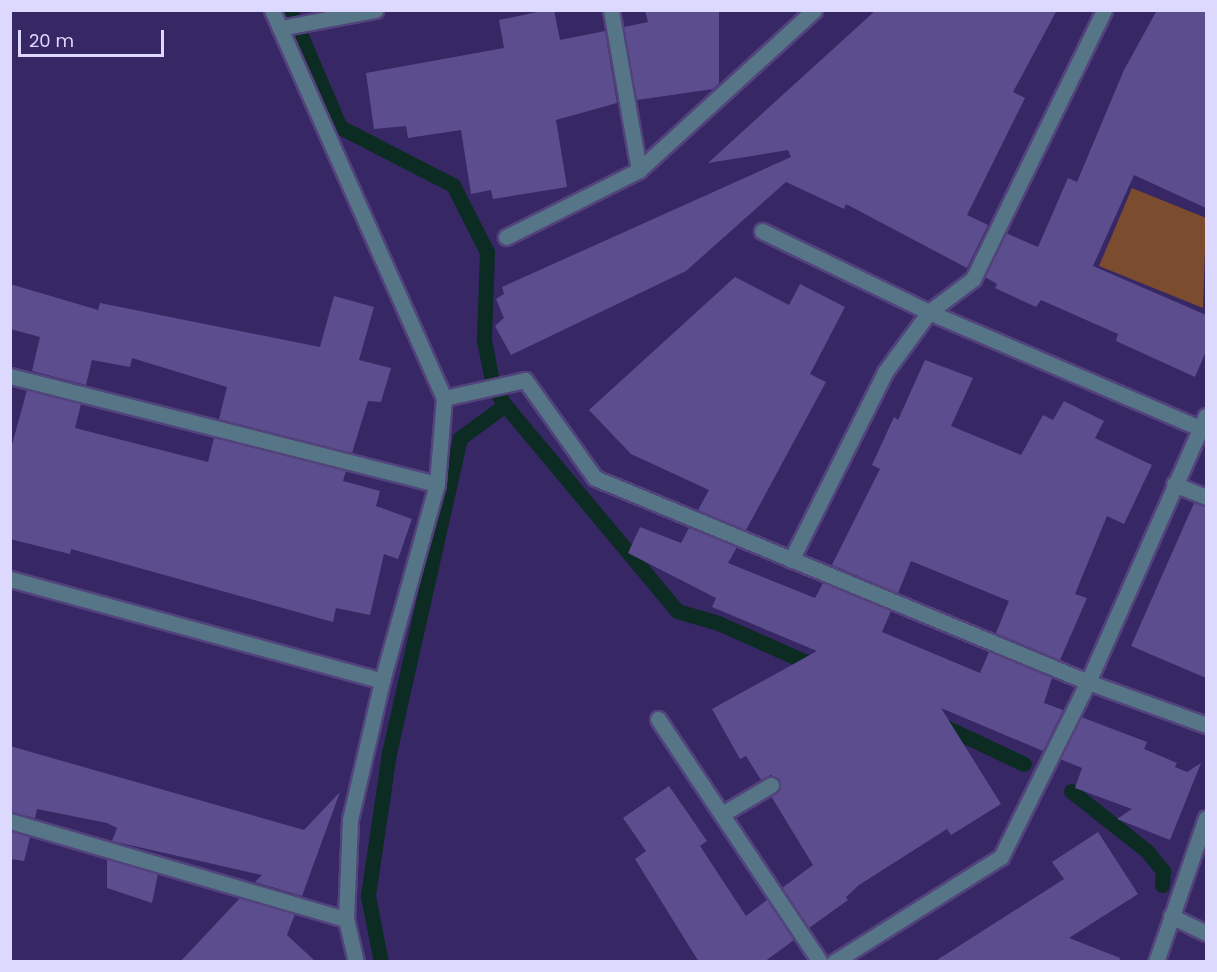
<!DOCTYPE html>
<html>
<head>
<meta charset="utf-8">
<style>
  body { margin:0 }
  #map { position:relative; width:1217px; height:972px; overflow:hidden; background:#382765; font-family:Poppins,sans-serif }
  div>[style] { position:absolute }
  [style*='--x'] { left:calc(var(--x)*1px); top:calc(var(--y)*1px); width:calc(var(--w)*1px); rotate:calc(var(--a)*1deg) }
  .green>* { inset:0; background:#7b4c2e }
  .stream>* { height:15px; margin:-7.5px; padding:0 7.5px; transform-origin:7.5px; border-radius:7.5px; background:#0c2b22 }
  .building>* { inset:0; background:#5c4e8e }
  .roads { filter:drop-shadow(2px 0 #52437d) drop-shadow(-2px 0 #52437d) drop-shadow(0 2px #52437d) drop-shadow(0 -2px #52437d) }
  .minor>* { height:15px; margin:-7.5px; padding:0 7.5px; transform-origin:7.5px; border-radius:7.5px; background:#567687 }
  span { translate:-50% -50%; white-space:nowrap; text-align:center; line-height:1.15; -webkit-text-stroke:5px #382765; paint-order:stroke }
  .frame { position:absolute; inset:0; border:12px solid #ddd8fe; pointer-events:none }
  .scale { position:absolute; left:18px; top:30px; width:146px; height:27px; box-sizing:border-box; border:3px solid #ddd8fe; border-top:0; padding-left:8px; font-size:18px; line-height:21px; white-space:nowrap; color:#ddd8fe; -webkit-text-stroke:4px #382765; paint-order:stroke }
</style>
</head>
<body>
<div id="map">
  <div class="green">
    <i style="clip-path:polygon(1132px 188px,1206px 218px,1203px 308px,1099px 266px)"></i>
  </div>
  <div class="stream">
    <i style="--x:290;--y:10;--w:127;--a:66.9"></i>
    <i style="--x:340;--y:127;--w:127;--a:27.2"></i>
    <i style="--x:453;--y:185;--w:75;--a:63.1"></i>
    <i style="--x:487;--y:252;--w:88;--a:92"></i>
    <i style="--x:484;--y:340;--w:47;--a:78.9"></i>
    <i style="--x:493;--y:386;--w:22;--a:58"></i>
    <i style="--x:505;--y:405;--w:56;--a:143.7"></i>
    <i style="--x:460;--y:438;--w:323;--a:102.7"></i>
    <i style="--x:389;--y:753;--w:145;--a:98.4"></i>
    <i style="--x:368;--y:896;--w:67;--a:78.9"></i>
    <i style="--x:505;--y:405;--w:268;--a:50.1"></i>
    <i style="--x:677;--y:611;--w:43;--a:16.3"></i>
    <i style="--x:718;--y:623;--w:111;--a:23.8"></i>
    <i style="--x:937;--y:723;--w:96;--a:25.2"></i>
    <i style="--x:1071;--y:791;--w:97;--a:38.3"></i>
    <i style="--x:1147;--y:851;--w:26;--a:51"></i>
    <i style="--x:1163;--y:871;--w:14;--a:94"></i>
  </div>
  <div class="building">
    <i style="clip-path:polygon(547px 10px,554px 10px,560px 40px,605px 31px,617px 103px,556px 120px,567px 187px,493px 199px,491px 190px,471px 194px,461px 130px,408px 138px,406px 126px,374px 129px,366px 73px,504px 48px,499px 20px)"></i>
    <i style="clip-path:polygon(645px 10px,719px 10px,719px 83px,713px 89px,637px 100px,624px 27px,648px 22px)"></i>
    <i style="clip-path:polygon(876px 10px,1057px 10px,1013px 92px,1025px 98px,967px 215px,988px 225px,967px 268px,846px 204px,844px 209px,786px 182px,686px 271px,511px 355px,495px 326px,504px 318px,496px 299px,504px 294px,502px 287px,791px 157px,788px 150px,708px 163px)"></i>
    <i style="clip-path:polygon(1157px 10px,1206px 10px,1206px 208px,1134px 175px,1093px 266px,1206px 315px,1206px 351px,1195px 377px,1116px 341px,1118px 334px,1041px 300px,1036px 307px,995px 288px,997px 284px,985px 277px,1006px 233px,1038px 247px,1068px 178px,1077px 182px,1124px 70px)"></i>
    <i style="clip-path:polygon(735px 277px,789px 305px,800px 284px,845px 307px,810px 374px,826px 382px,746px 530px,698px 510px,709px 490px,631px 454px,589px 410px)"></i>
    <i style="clip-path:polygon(10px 284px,98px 310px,100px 303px,320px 347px,334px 296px,374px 307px,359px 360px,391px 368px,381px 402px,368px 401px,352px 453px,219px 419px,227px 387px,132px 358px,130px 367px,92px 360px,86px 385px,32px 371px,40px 337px,10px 329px)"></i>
    <i style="clip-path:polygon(925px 360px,973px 378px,951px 426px,1021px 455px,1043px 415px,1053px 420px,1064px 401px,1104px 421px,1095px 438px,1152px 465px,1124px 524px,1107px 516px,1075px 594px,1087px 598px,1060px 660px,996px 633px,1009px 601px,911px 561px,898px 593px,832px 565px,880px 469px,872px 465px,894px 417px,898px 420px)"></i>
    <i style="clip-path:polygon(27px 390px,81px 404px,75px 428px,208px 462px,214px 438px,346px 471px,343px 481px,380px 491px,376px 506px,412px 519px,398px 559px,384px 554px,370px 615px,336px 608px,333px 622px,71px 549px,70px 554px,10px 539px,10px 452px)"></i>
    <i style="clip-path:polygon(1194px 503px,1206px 507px,1206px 678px,1131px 646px)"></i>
    <i style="clip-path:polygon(640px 527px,681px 543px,689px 528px,737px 547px,728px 563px,815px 598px,823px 583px,891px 611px,882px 632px,980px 673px,989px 652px,1052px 678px,1044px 703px,1063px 710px,1043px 751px,941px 708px,1001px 804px,951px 835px,947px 829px,859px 885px,846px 897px,848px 900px,809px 928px,782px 888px,813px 865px,771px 796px,780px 789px,780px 781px,771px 775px,761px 780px,746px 756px,740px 759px,712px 709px,817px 651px,712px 607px,716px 598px,628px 553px)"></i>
    <i style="clip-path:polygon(1081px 717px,1147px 742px,1144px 749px,1177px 763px,1175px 767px,1187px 772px,1201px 763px,1170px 840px,1117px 819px,1132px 809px,1075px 788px,1082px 768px,1060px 759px)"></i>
    <i style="clip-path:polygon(10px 746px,304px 830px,340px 792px,302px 896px,255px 882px,262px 875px,112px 841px,117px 828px,107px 823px,37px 809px,35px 818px,10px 812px)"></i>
    <i style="clip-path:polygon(669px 786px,707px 841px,700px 846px,746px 916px,767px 900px,794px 940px,764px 962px,699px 962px,635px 859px,646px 851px,623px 818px)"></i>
    <i style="clip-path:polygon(10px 831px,30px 837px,24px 861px,10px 859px)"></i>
    <i style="clip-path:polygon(1098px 832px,1138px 894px,1069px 938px,1120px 958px,1119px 962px,934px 962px,1064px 879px,1052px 862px)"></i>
    <i style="clip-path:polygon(107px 859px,158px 874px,152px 903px,107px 888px)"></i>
    <i style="clip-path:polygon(240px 898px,295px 914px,287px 935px,316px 962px,180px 962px)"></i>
  </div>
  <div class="roads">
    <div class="minor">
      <i style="--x:272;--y:10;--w:424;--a:66.1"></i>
      <i style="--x:444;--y:398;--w:86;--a:94.7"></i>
      <i style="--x:437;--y:484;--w:205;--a:105.6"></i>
      <i style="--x:382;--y:681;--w:143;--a:103"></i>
      <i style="--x:350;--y:820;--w:99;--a:92.3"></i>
      <i style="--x:346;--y:919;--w:44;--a:76.9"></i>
      <i style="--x:611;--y:10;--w:162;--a:80.1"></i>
      <i style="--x:280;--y:28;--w:97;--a:-10.7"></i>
      <i style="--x:762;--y:231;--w:186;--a:25.9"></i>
      <i style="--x:929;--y:312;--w:295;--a:23.2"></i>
      <i style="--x:506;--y:237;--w:149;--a:-26.7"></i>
      <i style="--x:639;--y:170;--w:237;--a:-42.4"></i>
      <i style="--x:10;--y:376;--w:440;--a:14.2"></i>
      <i style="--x:444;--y:398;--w:83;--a:-12.5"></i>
      <i style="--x:525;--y:380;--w:120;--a:54.5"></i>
      <i style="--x:595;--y:478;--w:534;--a:22.48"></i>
      <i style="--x:1088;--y:682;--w:126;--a:20"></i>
      <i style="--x:1174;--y:484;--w:35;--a:22"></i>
      <i style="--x:791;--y:560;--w:210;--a:-63.4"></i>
      <i style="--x:885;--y:372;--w:74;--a:-53.7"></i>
      <i style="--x:929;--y:312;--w:55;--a:-36.9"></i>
      <i style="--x:973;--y:279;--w:299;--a:-64"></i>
      <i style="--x:10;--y:579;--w:386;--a:15.3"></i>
      <i style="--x:658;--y:719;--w:292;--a:56.3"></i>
      <i style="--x:722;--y:814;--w:57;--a:-30.6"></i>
      <i style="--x:10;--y:821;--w:350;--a:16.3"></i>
      <i style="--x:1171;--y:916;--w:39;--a:26"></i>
      <i style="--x:834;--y:962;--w:197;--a:-32.2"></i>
      <i style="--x:1001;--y:857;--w:195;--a:-63.6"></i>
      <i style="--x:1088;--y:682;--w:291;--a:-66.1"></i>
      <i style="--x:1156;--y:962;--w:152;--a:-70.9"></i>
    </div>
  </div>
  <div class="frame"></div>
  <div class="scale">20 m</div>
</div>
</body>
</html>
